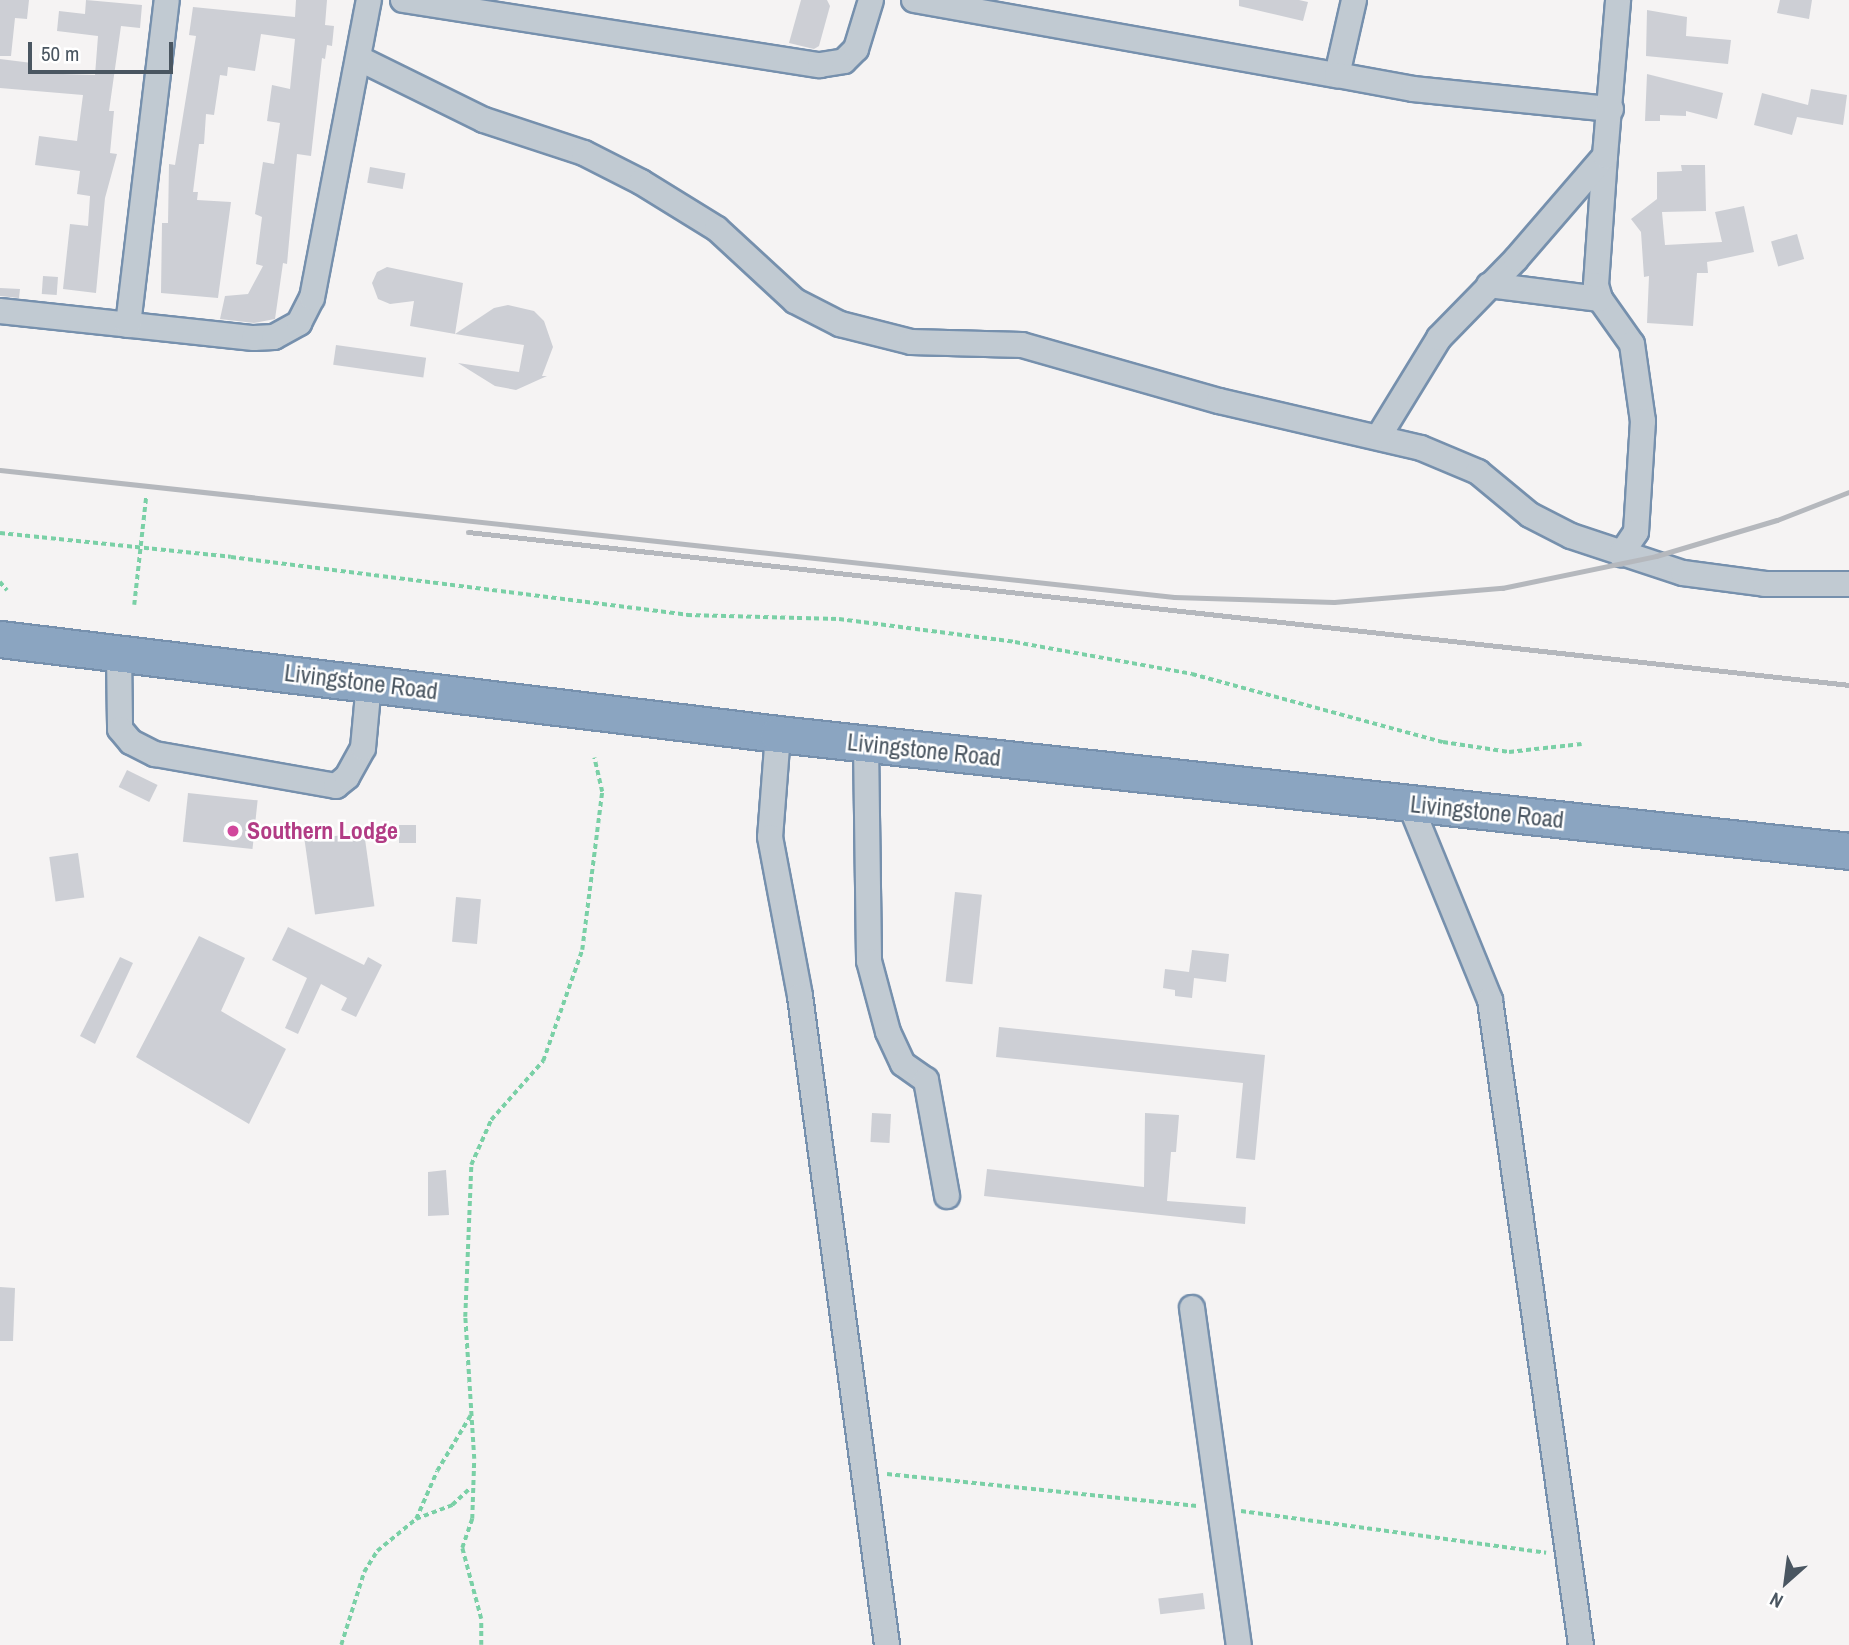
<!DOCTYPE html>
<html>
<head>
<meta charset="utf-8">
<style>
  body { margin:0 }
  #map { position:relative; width:1849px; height:1645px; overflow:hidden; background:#f5f3f3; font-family:"Archivo Narrow",sans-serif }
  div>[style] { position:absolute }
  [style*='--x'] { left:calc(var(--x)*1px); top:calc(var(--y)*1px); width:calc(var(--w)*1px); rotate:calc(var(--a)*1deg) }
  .building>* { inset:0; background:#cdcfd5; transform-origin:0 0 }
  .path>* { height:3.5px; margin-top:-1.75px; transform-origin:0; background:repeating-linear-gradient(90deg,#7ad0a6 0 5px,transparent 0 8.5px) }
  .roads { filter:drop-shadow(2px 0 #7690ad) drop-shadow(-2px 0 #7690ad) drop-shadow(0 2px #7690ad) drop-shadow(0 -2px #7690ad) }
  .minor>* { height:24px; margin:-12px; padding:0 12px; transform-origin:12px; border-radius:12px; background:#c1cad2 }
  .highway>* { height:35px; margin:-17.5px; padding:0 17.5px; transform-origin:17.5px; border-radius:17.5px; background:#8ba5c1 }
  .rail>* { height:5px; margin:-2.5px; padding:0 2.5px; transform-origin:2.5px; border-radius:2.5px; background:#b5b8bd }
  .dots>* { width:19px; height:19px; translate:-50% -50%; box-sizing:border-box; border:4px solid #fff; border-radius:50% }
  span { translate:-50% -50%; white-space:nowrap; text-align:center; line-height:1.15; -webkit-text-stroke:5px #fff; paint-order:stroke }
  .street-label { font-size:24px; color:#4a5661 }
  .hotel-label { font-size:24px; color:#b23c85; font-weight:700 }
  .left { translate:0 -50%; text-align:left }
  .north { position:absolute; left:1751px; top:1547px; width:70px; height:70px; -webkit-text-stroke:5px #fff; paint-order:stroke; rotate:208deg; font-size:19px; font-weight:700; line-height:28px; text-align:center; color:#4a5661 }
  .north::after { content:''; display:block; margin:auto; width:24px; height:32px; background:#4a5661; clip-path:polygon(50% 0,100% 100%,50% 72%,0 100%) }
  .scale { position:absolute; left:28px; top:42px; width:145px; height:32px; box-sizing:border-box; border:4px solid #4a5661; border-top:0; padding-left:9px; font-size:21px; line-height:24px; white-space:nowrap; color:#4a5661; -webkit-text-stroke:5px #fff; paint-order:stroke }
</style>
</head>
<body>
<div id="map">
  <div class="building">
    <i style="clip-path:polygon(0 0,29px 0,27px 19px,15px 18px,11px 56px,0 56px)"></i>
    <i style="clip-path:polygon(86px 0,142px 5px,140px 28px,121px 26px,109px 111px,114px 111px,110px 153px,117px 154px,105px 198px,96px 293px,63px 289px,70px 224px,88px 226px,90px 196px,77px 194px,80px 171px,35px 165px,39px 136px,77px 141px,83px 95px,0 88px,0 59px,32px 63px,30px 73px,95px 75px,98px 36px,57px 31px,59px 11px,85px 14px)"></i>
    <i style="clip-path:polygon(296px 0,327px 0,325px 25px,334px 26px,332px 46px,327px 45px,325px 59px,322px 58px,311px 156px,297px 154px,287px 264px,283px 263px,275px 319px,254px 323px,220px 319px,225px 296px,248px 294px,263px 266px,256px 264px,262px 217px,255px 214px,263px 162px,274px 164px,280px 123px,267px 121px,272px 85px,290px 89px,295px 39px,261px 34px,255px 71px,228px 67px,227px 76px,220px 75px,214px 115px,206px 114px,204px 144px,199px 144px,193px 192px,198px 192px,197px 200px,231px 202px,218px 298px,161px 293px,162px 223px,168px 223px,169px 164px,175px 165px,196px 36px,189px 35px,193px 7px,295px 17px)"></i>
    <i style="clip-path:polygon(801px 0,827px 0,830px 6px,819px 46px,814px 49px,789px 43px)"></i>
    <i style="clip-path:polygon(1239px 0,1299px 0,1308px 2px,1303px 21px,1239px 6px)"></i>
    <i style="clip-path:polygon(1780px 0,1812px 0,1809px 19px,1777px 13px)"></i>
    <i style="clip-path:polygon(1647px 10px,1687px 17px,1686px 36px,1731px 40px,1728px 64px,1646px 56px)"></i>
    <i style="clip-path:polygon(1647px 74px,1723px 93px,1717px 119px,1686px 111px,1686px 116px,1660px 115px,1660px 121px,1645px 121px)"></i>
    <i style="clip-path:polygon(1811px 89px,1847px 95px,1843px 125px,1797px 117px,1792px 135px,1754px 125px,1762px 93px,1808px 105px)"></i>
    <i style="clip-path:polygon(1681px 165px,1705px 165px,1706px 211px,1662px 212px,1665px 245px,1722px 242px,1715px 212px,1744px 206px,1754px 252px,1707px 262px,1708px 273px,1697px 273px,1693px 326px,1647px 323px,1649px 276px,1644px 277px,1641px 232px,1631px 219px,1657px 199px,1657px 172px,1682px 171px)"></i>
    <i style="left:370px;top:167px;width:36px;height:16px;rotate:10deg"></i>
    <i style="left:1797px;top:234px;width:26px;height:27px;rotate:74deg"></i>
    <i style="clip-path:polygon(387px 267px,463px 283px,455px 334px,410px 326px,414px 301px,390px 304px,378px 299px,372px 283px,377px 272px)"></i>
    <i style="left:43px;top:276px;width:15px;height:18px;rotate:4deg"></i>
    <i style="clip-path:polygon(0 288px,20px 289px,19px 298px,0 296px)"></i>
    <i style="clip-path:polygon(508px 305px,534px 311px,544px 321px,553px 347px,542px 376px,547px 376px,516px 390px,495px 386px,458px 363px,519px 372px,524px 345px,455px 334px,494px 308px)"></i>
    <i style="left:336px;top:345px;width:91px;height:20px;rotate:8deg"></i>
    <i style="left:127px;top:770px;width:34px;height:19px;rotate:26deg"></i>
    <i style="left:188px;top:793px;width:70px;height:49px;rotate:6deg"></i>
    <i style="left:399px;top:825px;width:17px;height:18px"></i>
    <i style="left:364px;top:832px;width:75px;height:60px;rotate:82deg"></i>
    <i style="left:78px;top:853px;width:45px;height:29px;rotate:82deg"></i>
    <i style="left:955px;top:892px;width:27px;height:90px;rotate:6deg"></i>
    <i style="left:456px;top:897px;width:25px;height:45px;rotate:5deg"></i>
    <i style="clip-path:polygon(288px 927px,364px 965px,368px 957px,382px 965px,356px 1017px,341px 1010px,347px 998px,321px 984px,298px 1034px,285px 1028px,307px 978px,272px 960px)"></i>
    <i style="clip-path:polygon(199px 936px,245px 958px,221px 1011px,286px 1049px,249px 1124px,136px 1057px)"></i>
    <i style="clip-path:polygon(1192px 950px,1229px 954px,1226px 982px,1194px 978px,1192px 998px,1175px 996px,1175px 990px,1163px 988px,1165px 969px,1189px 972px)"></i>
    <i style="clip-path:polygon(120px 957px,133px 963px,95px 1044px,80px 1036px)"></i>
    <i style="clip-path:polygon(999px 1027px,1265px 1055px,1255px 1160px,1236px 1158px,1243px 1083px,996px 1057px)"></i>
    <i style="left:872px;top:1113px;width:19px;height:29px;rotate:3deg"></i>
    <i style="clip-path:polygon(1145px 1113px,1179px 1115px,1176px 1152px,1171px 1152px,1167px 1201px,1246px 1207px,1245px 1224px,984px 1196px,987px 1169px,1144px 1187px)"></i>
    <i style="clip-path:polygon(446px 1170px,449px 1215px,428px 1216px,428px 1172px)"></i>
    <i style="clip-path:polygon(0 1287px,15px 1288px,13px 1341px,0 1341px)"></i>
    <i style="left:1203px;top:1593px;width:16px;height:45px;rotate:83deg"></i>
  </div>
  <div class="path">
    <i style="--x:0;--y:533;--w:232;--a:5.9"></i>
    <i style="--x:231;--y:557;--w:460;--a:7.2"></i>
    <i style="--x:687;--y:615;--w:152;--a:1.5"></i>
    <i style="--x:839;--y:619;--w:177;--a:7.4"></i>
    <i style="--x:1015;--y:642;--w:180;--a:10.2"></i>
    <i style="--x:1192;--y:674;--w:260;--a:15.2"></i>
    <i style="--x:1443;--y:742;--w:67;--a:8.6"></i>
    <i style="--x:1509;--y:752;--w:73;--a:-6.3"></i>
    <i style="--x:0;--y:582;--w:11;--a:49"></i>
    <i style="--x:134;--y:605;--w:109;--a:-83.7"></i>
    <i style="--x:887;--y:1474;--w:314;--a:5.9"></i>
    <i style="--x:1241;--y:1511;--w:308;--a:7.8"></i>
    <i style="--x:416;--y:1519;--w:52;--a:-66.4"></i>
    <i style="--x:437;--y:1471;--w:68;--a:-58.9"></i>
    <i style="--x:341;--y:1645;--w:77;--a:-72.5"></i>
    <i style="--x:364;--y:1572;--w:25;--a:-58"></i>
    <i style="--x:377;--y:1551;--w:50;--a:-39.4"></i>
    <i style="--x:416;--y:1519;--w:39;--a:-21"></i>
    <i style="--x:452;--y:1505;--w:23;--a:-43"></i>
    <i style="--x:481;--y:1645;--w:26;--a:-90"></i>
    <i style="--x:481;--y:1619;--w:73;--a:-105"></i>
    <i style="--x:462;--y:1548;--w:31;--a:-71"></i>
    <i style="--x:472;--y:1519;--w:60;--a:-88.1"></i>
    <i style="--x:474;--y:1459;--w:142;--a:-93.6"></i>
    <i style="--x:465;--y:1317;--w:152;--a:-87.7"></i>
    <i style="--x:471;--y:1165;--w:49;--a:-66"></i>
    <i style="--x:491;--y:1120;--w:79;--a:-48.6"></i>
    <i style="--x:543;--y:1061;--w:118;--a:-70.6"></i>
    <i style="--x:582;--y:950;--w:159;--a:-82.8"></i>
    <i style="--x:602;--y:792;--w:35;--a:-103"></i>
  </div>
  <div class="roads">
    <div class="minor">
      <i style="--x:403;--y:0;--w:422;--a:8.9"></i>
      <i style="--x:820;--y:65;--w:24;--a:-9"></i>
      <i style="--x:844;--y:61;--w:17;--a:-45"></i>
      <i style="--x:856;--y:49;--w:51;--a:-73"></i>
      <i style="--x:914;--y:0;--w:430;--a:10.1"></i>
      <i style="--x:1337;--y:75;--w:77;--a:-77.2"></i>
      <i style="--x:360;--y:59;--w:138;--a:26.2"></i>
      <i style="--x:484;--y:120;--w:105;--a:18.3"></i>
      <i style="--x:584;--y:153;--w:64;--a:27"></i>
      <i style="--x:641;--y:182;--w:89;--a:31.7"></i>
      <i style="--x:717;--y:229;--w:106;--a:42.7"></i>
      <i style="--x:795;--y:301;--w:51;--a:27.1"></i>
      <i style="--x:840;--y:324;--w:73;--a:14.2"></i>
      <i style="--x:911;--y:342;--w:111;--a:1.5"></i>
      <i style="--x:1022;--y:345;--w:205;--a:15.9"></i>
      <i style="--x:1219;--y:401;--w:207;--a:13.1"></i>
      <i style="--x:1421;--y:448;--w:62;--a:22.8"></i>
      <i style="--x:1478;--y:472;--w:67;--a:39.6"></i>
      <i style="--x:1530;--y:515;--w:46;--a:27.1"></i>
      <i style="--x:1571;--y:536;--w:118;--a:18.3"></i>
      <i style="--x:1683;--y:573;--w:83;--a:7.6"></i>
      <i style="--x:1765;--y:584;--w:84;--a:0"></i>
      <i style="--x:1337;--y:75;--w:77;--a:10.4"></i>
      <i style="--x:1413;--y:89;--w:199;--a:5.8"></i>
      <i style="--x:1605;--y:156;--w:129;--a:94"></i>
      <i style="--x:1596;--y:285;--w:15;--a:74"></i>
      <i style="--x:1600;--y:299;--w:55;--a:54.6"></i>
      <i style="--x:1632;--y:344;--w:78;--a:81.9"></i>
      <i style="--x:1643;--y:421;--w:111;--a:93.6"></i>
      <i style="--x:1636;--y:532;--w:27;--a:124"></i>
      <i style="--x:1489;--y:285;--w:112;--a:7.2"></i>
      <i style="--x:0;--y:311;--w:255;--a:6.1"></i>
      <i style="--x:254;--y:338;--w:20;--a:-3"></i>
      <i style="--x:274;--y:337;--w:29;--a:-29"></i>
      <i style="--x:299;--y:323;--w:28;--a:-63"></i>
      <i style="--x:312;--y:298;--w:303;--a:-79.2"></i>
      <i style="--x:128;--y:325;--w:327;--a:-83.2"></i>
      <i style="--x:1379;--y:436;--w:115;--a:-58.5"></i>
      <i style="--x:1439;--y:338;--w:110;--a:-45.7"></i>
      <i style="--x:1516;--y:259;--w:136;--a:-49.2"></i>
      <i style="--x:1605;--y:156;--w:157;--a:-85.2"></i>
      <i style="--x:119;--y:653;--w:76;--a:89.2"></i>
      <i style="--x:120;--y:729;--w:17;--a:50"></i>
      <i style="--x:131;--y:742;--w:27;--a:27"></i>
      <i style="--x:155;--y:754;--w:184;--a:10"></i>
      <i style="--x:336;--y:786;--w:14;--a:-39"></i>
      <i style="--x:347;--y:777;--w:33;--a:-61"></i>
      <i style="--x:363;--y:748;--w:65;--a:-84.7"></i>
      <i style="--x:778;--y:734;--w:103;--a:94.4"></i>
      <i style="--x:770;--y:837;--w:162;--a:79.3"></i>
      <i style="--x:800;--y:996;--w:655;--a:82.36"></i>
      <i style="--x:866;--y:743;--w:218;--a:89.2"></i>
      <i style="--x:869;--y:961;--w:73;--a:75"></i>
      <i style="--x:888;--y:1032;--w:35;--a:65"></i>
      <i style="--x:903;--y:1064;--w:28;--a:35"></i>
      <i style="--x:926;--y:1080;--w:118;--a:79.7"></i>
      <i style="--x:1410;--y:804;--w:212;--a:67.8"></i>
      <i style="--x:1490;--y:1000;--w:651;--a:81.97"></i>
      <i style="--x:1192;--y:1308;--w:340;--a:82.1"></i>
    </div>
    <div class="highway">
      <i style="--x:0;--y:639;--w:784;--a:6.96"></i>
      <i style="--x:778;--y:734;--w:1077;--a:6.23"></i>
    </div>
  </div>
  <div class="rail">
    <i style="--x:0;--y:470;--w:1181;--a:6.17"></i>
    <i style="--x:1174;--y:597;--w:160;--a:1.8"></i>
    <i style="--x:1334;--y:602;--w:169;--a:-4.8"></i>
    <i style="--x:1502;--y:588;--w:157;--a:-11.7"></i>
    <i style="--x:1656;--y:556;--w:126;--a:-16.6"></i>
    <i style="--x:1777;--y:520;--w:77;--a:-21.3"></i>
    <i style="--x:468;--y:532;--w:1389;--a:6.32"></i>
  </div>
  <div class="dots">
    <i style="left:233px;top:831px;background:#d1479c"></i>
  </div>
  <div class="street-label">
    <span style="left:361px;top:682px;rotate:7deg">Livingstone Road</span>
    <span style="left:924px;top:750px;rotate:6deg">Livingstone Road</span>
    <span style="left:1487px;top:812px;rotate:6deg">Livingstone Road</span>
  </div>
  <div class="hotel-label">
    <span class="left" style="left:247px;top:831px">Southern Lodge</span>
  </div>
  <div class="north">N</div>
  <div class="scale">50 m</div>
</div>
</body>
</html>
